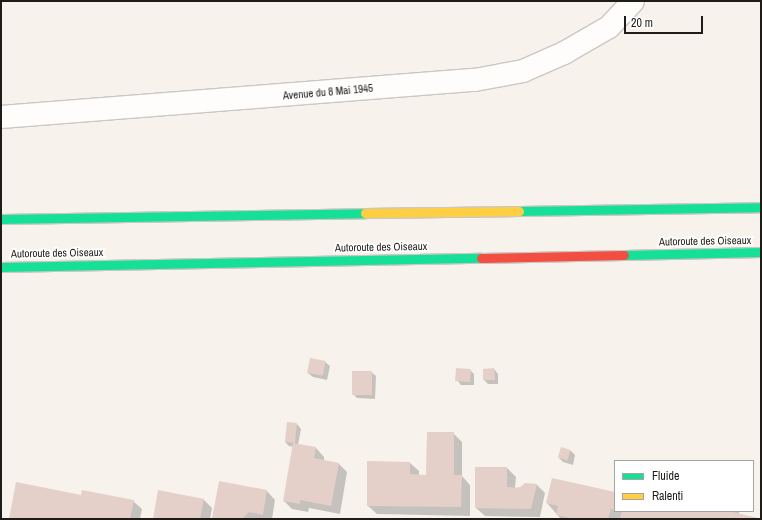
<!DOCTYPE html>
<html>
<head>
<meta charset="utf-8">
<style>
  body { margin:0 }
  #map { position:relative; width:762px; height:520px; overflow:hidden; background:#f7f2ec; font-family:"Archivo Narrow",sans-serif }
  div>[style] { position:absolute }
  [style*='--x'] { left:calc(var(--x)*1px); top:calc(var(--y)*1px); width:calc(var(--w)*1px); rotate:calc(var(--a)*1deg) }
  .shadow>* { inset:0; background:#0003 }
  .building>* { inset:0; background:#e4d0c9; transform-origin:0 0 }
  .roads { filter:drop-shadow(1px 0 #ccc7c3) drop-shadow(-1px 0 #ccc7c3) drop-shadow(0 1px #ccc7c3) drop-shadow(0 -1px #ccc7c3) }
  .street>* { height:22px; margin:-11px; padding:0 11px; transform-origin:11px; border-radius:11px; background:#fefdfc }
  .fast>* { height:9px; margin:-4.5px; padding:0 4.5px; transform-origin:4.5px; border-radius:4.5px; background:#16e098 }
  .slow>* { height:9px; margin:-4.5px; padding:0 4.5px; transform-origin:4.5px; border-radius:4.5px; background:#ffcf43 }
  .jam>* { height:9px; margin:-4.5px; padding:0 4.5px; transform-origin:4.5px; border-radius:4.5px; background:#f24e42 }
  span { translate:-50% -50%; white-space:nowrap; text-align:center; line-height:1.15; -webkit-text-stroke:3.5px #fff; paint-order:stroke }
  .street-label { font-size:11px; color:#1f1b17 }
  .frame { position:absolute; inset:0; border:2px solid #1f1b17; pointer-events:none }
  .legend { position:absolute; left:614px; top:460px; width:140px; height:52px; box-sizing:border-box; background:#fff; border:1px solid #a5a4a2; margin:0; padding:5px 7px; list-style:none; font-size:12px; color:#1f1b17 }
  .legend li { display:flex; align-items:center; gap:8px; height:20px }
  .legend b { width:20px; border:1px solid #a5a4a2 }
  .scale { position:absolute; left:624px; top:16px; width:79px; height:18px; box-sizing:border-box; border:2px solid #1f1b17; border-top:0; padding-left:5px; font-size:12px; line-height:14px; white-space:nowrap; color:#1f1b17; -webkit-text-stroke:3px #fff; paint-order:stroke }
</style>
</head>
<body>
<div id="map">
  <div class="shadow">
    <i style="clip-path:polygon(325px 362px,330px 366px,327px 380px,313px 377px,308px 373px)"></i>
    <i style="clip-path:polygon(494px 369px,498px 374px,498px 384px,488px 384px,484px 380px)"></i>
    <i style="clip-path:polygon(470px 370px,474px 374px,474px 385px,461px 385px,457px 380px)"></i>
    <i style="clip-path:polygon(371px 372px,376px 376px,375px 399px,357px 398px,353px 394px)"></i>
    <i style="clip-path:polygon(297px 424px,301px 429px,298px 445px,316px 448px,324px 457px,324px 461px,339px 464px,347px 472px,340px 514px,309px 508px,308px 512px,292px 509px,284px 501px,294px 447px,289px 446px,285px 442px)"></i>
    <i style="clip-path:polygon(453px 433px,462px 442px,462px 476px,470px 485px,470px 516px,377px 514px,368px 506px,368px 462px,410px 463px,419px 471px,419px 476px,427px 476px)"></i>
    <i style="clip-path:polygon(561px 449px,571px 451px,575px 455px,573px 465px,563px 462px,559px 458px)"></i>
    <i style="clip-path:polygon(507px 468px,516px 477px,515px 488px,537px 485px,545px 493px,540px 517px,485px 516px,476px 508px)"></i>
    <i style="clip-path:polygon(220px 482px,267px 491px,275px 500px,272px 519px,213px 519px)"></i>
    <i style="clip-path:polygon(159px 491px,204px 500px,212px 508px,210px 519px,154px 519px)"></i>
    <i style="clip-path:polygon(615px 493px,615px 511px,738px 511px,741px 516px,756px 519px,561px 519px,547px 503px)"></i>
    <i style="clip-path:polygon(81px 495px,133px 501px,142px 509px,140px 519px,10px 519px)"></i>
  </div>
  <div class="building">
    <i style="left:310px;top:358px;width:16px;height:15px;rotate:11deg"></i>
    <i style="left:456px;top:368px;width:15px;height:13px;rotate:4deg"></i>
    <i style="clip-path:polygon(494px 368px,495px 380px,483px 380px,483px 369px)"></i>
    <i style="left:352px;top:371px;width:20px;height:24px"></i>
    <i style="left:287px;top:422px;width:10px;height:20px;rotate:6deg"></i>
    <i style="clip-path:polygon(427px 432px,454px 432px,454px 475px,462px 475px,461px 507px,367px 506px,367px 461px,410px 462px,410px 474px,426px 475px)"></i>
    <i style="clip-path:polygon(293px 443px,316px 447px,314px 458px,339px 463px,331px 506px,300px 500px,300px 504px,283px 501px)"></i>
    <i style="left:561px;top:447px;width:10px;height:11px;rotate:17deg"></i>
    <i style="clip-path:polygon(475px 467px,507px 467px,507px 487px,519px 488px,525px 483px,537px 484px,531px 509px,475px 508px)"></i>
    <i style="clip-path:polygon(552px 478px,615px 492px,615px 510px,611px 509px,608px 519px,574px 519px,556px 515px,558px 506px,546px 503px)"></i>
    <i style="clip-path:polygon(219px 481px,267px 490px,263px 515px,249px 512px,242px 519px,212px 519px)"></i>
    <i style="clip-path:polygon(16px 482px,81px 495px,82px 490px,134px 500px,130px 519px,9px 519px)"></i>
    <i style="clip-path:polygon(158px 490px,204px 499px,200px 519px,153px 519px)"></i>
    <i style="clip-path:polygon(622px 511px,728px 511px,758px 518px,620px 519px)"></i>
  </div>
  <div class="roads">
    <div class="street">
      <i style="--x:1;--y:117;--w:475;--a:-4.5"></i>
      <i style="--x:475;--y:80;--w:49;--a:-10.6"></i>
      <i style="--x:523;--y:71;--w:45;--a:-23.7"></i>
      <i style="--x:564;--y:53;--w:52;--a:-30"></i>
      <i style="--x:609;--y:27;--w:35;--a:-47"></i>
    </div>
    <div class="fast">
      <i style="--x:519;--y:211;--w:242;--a:-0.9"></i>
      <i style="--x:1;--y:219;--w:364;--a:-0.9"></i>
      <i style="--x:624;--y:255;--w:137;--a:-1.3"></i>
      <i style="--x:1;--y:267;--w:480;--a:-1.1"></i>
    </div>
    <div class="slow">
      <i style="--x:365;--y:213;--w:154;--a:-0.7"></i>
    </div>
    <div class="jam">
      <i style="--x:481;--y:258;--w:143;--a:-1.2"></i>
    </div>
  </div>
  <div class="street-label">
    <span style="left:328px;top:92px;rotate:-5deg">Avenue du 8 Mai 1945</span>
    <span style="left:705px;top:241px;rotate:-1deg">Autoroute des Oiseaux</span>
    <span style="left:381px;top:247px;rotate:-1deg">Autoroute des Oiseaux</span>
    <span style="left:57px;top:253px;rotate:-1deg">Autoroute des Oiseaux</span>
  </div>
  <div class="frame"></div>
  <ul class="legend">
  <li><b style="height:5px;background:#16e098"></b>Fluide</li>
  <li><b style="height:5px;background:#ffcf43"></b>Ralenti</li>
  </ul>
  <div class="scale">20 m</div>
</div>
</body>
</html>
